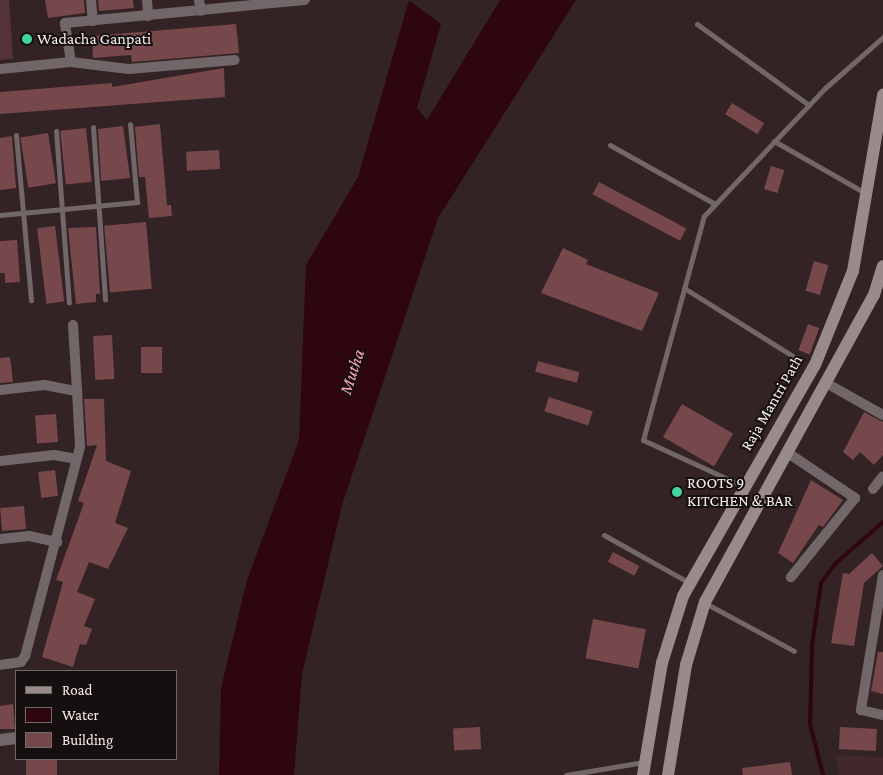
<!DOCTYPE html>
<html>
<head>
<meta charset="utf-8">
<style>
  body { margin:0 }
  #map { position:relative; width:883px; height:775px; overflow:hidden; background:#342324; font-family:"Crimson Pro",serif }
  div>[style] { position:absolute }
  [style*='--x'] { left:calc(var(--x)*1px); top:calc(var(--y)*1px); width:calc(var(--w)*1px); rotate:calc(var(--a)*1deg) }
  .built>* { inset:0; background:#41292b }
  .green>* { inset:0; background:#553235 }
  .water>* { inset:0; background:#2e060d }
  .stream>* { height:4px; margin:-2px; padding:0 2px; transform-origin:2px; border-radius:2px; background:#2e060d }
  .building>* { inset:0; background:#76474b; transform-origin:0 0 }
  .service>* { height:5px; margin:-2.5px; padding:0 2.5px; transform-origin:2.5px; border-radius:2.5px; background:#716768 }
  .minor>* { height:10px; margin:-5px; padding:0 5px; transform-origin:5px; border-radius:5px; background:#716768 }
  .tertiary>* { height:12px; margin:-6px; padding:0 6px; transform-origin:6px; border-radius:6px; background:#716768 }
  .secondary>* { height:12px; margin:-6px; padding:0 6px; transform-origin:6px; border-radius:6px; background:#9a8b8b }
  .dots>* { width:14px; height:14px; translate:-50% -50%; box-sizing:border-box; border:2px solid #160f0f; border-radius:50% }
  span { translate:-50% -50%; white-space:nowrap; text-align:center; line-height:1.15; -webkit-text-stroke:4px #160f0f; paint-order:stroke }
  .poi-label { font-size:16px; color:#f9eded }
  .left { translate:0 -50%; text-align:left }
  .street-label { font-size:16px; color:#f9eded }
  .water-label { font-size:18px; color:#f7a7ad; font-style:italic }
  .legend { position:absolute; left:15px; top:670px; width:162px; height:90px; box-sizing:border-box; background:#160f0f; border:1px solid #716868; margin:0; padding:6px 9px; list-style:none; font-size:15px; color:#f9eded }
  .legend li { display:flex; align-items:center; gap:10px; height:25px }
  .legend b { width:25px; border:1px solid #716868 }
</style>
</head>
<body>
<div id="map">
  <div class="built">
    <i style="clip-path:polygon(835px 755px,883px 757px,883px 775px,840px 775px)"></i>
  </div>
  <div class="green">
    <i style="clip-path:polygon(0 0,9px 0,13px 59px,0 60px)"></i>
  </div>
  <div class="water">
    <i style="clip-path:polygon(409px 0,441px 24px,417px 108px,427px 120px,500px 0,576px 0,438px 218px,342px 505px,302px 674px,294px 775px,219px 775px,221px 688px,247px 580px,299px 440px,306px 265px,358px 177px)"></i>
  </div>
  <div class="stream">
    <i style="--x:823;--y:775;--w:53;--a:-104.3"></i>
    <i style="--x:810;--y:724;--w:79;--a:-88.5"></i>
    <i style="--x:812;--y:645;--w:63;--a:-81.7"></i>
    <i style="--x:821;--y:583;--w:25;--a:-53"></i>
    <i style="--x:836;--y:563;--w:62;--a:-41.1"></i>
  </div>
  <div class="building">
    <i style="clip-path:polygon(45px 0,84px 0,85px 13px,48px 18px)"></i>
    <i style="clip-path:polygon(98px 0,133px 0,134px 8px,99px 11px)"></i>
    <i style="clip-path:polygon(236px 24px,239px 53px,132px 62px,131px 55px,93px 58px,92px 36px)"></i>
    <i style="clip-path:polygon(224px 68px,225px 97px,0 114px,0 92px,112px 83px,112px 87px)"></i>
    <i style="left:732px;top:103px;width:38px;height:13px;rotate:32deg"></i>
    <i style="clip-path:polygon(160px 124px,167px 205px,171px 205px,172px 216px,149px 218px,145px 177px,139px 177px,135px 127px)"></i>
    <i style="clip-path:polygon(123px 126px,130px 178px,101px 181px,98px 129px)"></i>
    <i style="left:86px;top:128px;width:54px;height:26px;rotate:84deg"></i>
    <i style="left:48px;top:133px;width:51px;height:28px;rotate:81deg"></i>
    <i style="clip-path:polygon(12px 136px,16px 188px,0 190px,0 138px)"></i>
    <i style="left:219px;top:150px;width:19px;height:33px;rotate:87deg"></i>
    <i style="left:771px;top:166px;width:14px;height:24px;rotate:17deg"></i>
    <i style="left:599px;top:182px;width:99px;height:14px;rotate:28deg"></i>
    <i style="left:146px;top:222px;width:67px;height:42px;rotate:85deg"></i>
    <i style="left:55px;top:226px;width:76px;height:18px;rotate:83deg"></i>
    <i style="clip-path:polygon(96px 227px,100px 294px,96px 294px,96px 302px,76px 304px,68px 228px)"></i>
    <i style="clip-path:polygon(17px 240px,20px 282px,5px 283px,5px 273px,0 273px,0 241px)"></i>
    <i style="clip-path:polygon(563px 248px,588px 260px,586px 264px,659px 293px,642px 331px,541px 293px)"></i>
    <i style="left:814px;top:261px;width:15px;height:31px;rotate:16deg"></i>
    <i style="left:808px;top:324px;width:12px;height:28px;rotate:20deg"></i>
    <i style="left:112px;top:335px;width:44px;height:19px;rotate:87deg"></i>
    <i style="left:141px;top:347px;width:21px;height:26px"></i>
    <i style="clip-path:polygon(10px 357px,13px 382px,0 383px,0 358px)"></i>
    <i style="left:538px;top:361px;width:43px;height:11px;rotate:15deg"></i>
    <i style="left:549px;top:397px;width:46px;height:15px;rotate:18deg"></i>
    <i style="clip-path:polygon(84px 399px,104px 399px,106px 461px,131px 471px,115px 523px,128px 528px,108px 569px,89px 562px,77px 592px,95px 599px,84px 626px,92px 629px,86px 645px,80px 644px,73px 667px,42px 657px,63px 582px,56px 580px,84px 503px,78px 501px,97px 445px,87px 446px)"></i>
    <i style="left:682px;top:404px;width:59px;height:38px;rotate:30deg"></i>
    <i style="clip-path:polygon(864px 412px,883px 422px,883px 455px,874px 465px,860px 452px,853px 460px,843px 452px)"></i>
    <i style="left:56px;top:414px;width:28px;height:21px;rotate:86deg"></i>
    <i style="left:55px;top:470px;width:26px;height:17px;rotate:83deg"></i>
    <i style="clip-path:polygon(811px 480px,843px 500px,823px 527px,819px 525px,793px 563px,778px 553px)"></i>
    <i style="left:24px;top:506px;width:23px;height:24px;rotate:85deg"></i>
    <i style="left:613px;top:552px;width:30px;height:11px;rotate:28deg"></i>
    <i style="clip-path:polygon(872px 553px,883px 566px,864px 583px,854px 646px,831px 643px,843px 573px,849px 574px)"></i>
    <i style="left:593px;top:619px;width:54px;height:40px;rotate:11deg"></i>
    <i style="clip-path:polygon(878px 652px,883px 652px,883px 694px,871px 691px)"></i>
    <i style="clip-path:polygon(13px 704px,15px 729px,0 729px,0 706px)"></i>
    <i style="left:480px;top:727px;width:22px;height:27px;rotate:87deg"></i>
    <i style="left:840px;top:727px;width:37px;height:22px;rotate:3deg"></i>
    <i style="left:26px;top:759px;width:31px;height:16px"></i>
    <i style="clip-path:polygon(790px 762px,792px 775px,743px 775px,742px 768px)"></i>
  </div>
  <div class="service">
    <i style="--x:697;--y:24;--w:138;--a:35.9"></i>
    <i style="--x:93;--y:127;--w:173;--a:86"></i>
    <i style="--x:56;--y:131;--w:172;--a:85.7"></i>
    <i style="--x:16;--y:135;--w:166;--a:84.8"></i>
    <i style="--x:774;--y:141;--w:105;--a:29.7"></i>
    <i style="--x:610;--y:145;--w:120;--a:29.3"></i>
    <i style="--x:0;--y:215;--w:138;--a:-5.4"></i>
    <i style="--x:137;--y:202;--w:78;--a:-95.1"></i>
    <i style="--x:684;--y:288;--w:128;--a:32"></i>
    <i style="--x:743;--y:486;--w:110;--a:-155.3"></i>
    <i style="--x:643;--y:440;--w:232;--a:-74.8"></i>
    <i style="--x:704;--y:216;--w:175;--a:-46.6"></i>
    <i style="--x:824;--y:89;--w:79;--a:-41.4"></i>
    <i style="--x:604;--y:535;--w:98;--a:29.2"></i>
    <i style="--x:705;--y:603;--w:101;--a:28.3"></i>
    <i style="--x:566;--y:775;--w:79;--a:-9.5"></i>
  </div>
  <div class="minor">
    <i style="--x:91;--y:0;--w:21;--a:85"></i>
    <i style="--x:147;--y:0;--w:16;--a:86"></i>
    <i style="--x:199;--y:0;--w:11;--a:80"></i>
    <i style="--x:71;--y:62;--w:39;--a:-99"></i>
    <i style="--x:65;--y:23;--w:241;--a:-5.5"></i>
    <i style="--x:0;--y:69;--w:71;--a:-5.6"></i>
    <i style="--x:71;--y:62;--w:58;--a:6.9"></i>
    <i style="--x:129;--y:69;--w:106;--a:-4.9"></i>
    <i style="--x:73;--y:325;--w:66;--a:86.5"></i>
    <i style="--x:826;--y:383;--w:65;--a:29.3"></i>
    <i style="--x:0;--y:390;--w:45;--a:-6.3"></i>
    <i style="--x:45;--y:385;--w:33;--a:11"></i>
    <i style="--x:77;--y:391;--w:56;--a:86.9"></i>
    <i style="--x:80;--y:447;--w:216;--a:104.7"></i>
    <i style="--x:25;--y:656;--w:7;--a:124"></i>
    <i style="--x:21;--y:662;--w:21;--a:172"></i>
    <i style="--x:788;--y:453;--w:81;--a:33.9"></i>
    <i style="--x:855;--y:498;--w:102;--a:129"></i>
    <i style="--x:0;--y:461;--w:54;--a:-6.3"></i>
    <i style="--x:54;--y:455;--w:23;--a:10"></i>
    <i style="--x:873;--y:489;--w:16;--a:-52"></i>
    <i style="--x:0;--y:539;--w:29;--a:-6"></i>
    <i style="--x:29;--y:536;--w:29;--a:12"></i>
    <i style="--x:883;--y:575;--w:137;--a:99.3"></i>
    <i style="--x:861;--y:710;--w:23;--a:13"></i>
  </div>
  <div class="tertiary">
    <i style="--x:0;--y:740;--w:16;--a:-7"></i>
  </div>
  <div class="secondary">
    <i style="--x:643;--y:775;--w:114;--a:-80.4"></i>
    <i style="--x:662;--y:663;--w:70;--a:-72.6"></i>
    <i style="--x:683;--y:596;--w:266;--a:-60.3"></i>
    <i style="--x:815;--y:365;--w:101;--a:-68"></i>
    <i style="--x:853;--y:271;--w:179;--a:-80.3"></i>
    <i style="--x:668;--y:775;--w:111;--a:-80.7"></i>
    <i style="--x:686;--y:665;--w:66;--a:-73.2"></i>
    <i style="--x:705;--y:602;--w:350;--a:-61.2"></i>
    <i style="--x:874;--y:295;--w:30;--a:-73"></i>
  </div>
  <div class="dots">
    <i style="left:27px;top:39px;background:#43d4a0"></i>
    <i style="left:677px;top:492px;background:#43d4a0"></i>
  </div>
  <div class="poi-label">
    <span class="left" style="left:37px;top:39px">Wadacha Ganpati</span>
    <span class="left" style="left:687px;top:492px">ROOTS 9<br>KITCHEN &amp; BAR</span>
  </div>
  <div class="street-label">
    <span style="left:772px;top:403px;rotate:-60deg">Raja Mantri Path</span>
  </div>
  <div class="water-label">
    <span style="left:352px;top:372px;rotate:-72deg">Mutha</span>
  </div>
  <ul class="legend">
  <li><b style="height:6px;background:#9a8b8b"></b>Road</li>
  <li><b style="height:14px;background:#2e060d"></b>Water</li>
  <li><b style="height:14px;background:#76474b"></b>Building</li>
  </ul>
</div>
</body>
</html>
